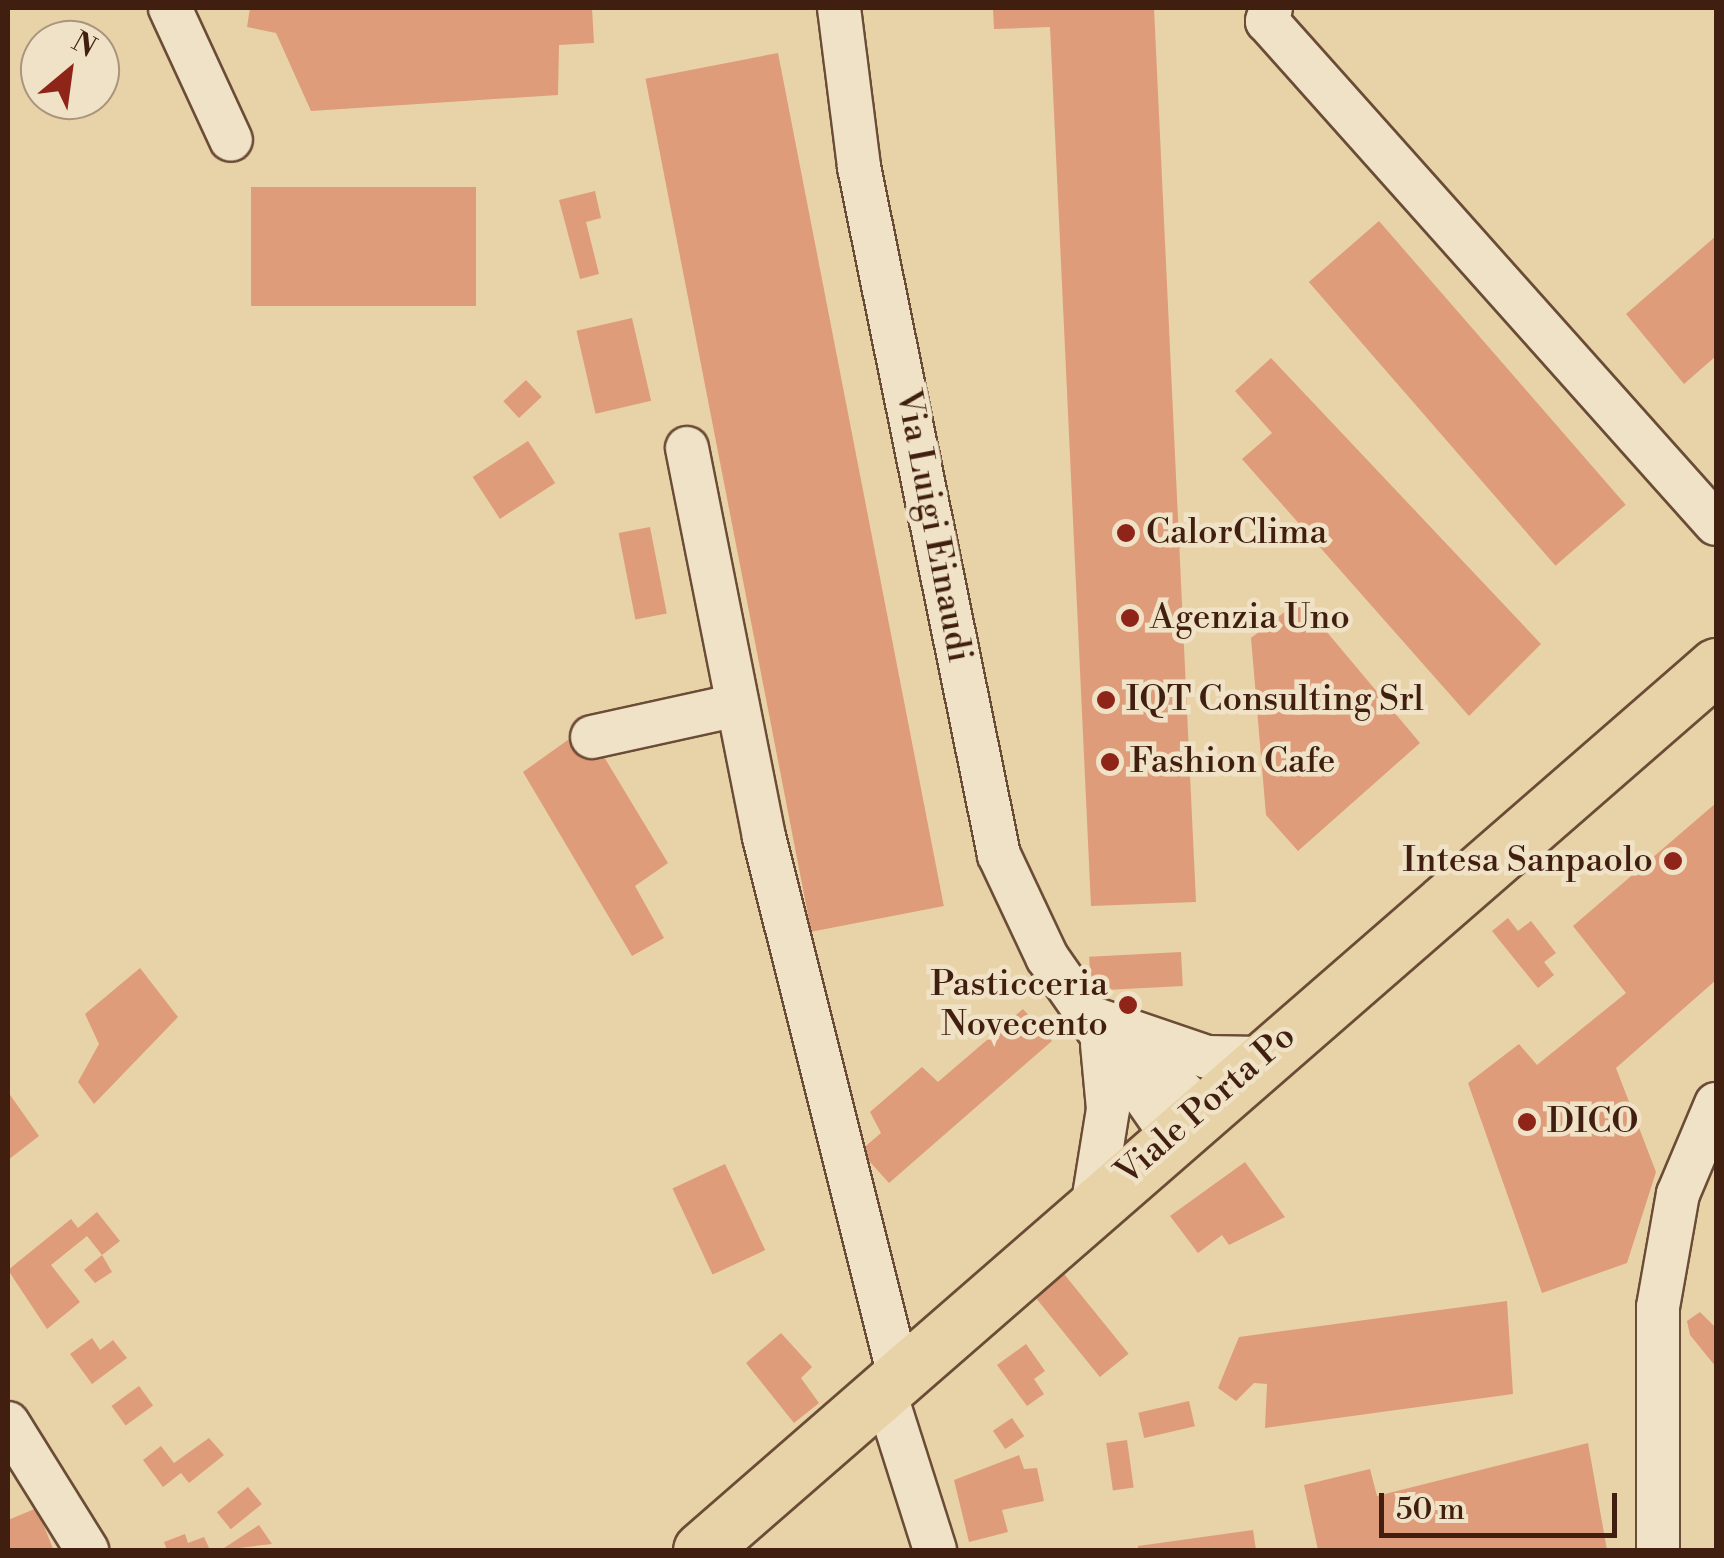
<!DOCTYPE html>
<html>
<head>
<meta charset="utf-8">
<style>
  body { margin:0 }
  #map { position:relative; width:1724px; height:1558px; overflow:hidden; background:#e8d2a8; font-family:"Libre Bodoni",serif }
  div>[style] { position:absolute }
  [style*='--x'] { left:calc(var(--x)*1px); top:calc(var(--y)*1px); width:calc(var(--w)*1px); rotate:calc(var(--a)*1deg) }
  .building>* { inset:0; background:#de9c7a; transform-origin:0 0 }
  .roads { filter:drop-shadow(2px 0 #6b4c36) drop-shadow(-2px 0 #6b4c36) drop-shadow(0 2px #6b4c36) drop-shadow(0 -2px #6b4c36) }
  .minor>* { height:42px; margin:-21px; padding:0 21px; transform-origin:21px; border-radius:21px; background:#f0e2c6 }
  .major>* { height:55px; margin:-27.5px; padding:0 27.5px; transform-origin:27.5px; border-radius:27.5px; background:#e8d2a8 }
  .dots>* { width:28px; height:28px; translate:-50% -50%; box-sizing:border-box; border:5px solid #f0e2c6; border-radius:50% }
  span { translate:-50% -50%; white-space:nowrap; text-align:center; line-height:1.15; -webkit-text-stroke:9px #f0e2c6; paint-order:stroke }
  .street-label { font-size:35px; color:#411f10 }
  .poi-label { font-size:35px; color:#411f10 }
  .left { translate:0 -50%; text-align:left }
  .right { translate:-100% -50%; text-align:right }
  .frame { position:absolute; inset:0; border:10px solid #411f10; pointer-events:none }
  .north { position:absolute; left:20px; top:20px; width:100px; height:100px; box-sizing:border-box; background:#f0e2c6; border:2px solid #aa947d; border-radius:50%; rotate:29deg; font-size:28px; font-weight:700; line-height:40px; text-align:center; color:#411f10 }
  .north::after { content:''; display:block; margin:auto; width:35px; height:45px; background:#8f2418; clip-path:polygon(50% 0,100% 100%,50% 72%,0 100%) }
  .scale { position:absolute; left:1379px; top:1493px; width:238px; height:45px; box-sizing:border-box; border:5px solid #411f10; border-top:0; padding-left:12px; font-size:30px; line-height:35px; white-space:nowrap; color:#411f10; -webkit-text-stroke:8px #f0e2c6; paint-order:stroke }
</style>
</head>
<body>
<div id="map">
  <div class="building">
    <i style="clip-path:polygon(250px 8px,592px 8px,594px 43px,559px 45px,558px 95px,311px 111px,276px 33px,247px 27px)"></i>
    <i style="clip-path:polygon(993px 8px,1154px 8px,1196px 902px,1091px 906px,1050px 27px,994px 29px)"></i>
    <i style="left:778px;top:53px;width:869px;height:135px;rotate:79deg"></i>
    <i style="left:476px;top:187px;width:119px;height:225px;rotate:90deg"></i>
    <i style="clip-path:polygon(595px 191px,601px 218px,586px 222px,599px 274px,580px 279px,559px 200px)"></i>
    <i style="left:1379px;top:221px;width:376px;height:93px;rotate:49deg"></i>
    <i style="clip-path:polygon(1716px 236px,1716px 356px,1684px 384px,1626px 314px)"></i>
    <i style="left:632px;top:318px;width:85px;height:57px;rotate:77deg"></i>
    <i style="clip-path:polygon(1271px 358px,1541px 644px,1469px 716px,1242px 459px,1272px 433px,1235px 391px)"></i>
    <i style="left:526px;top:380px;width:23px;height:31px;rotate:47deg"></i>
    <i style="left:528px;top:441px;width:50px;height:66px;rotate:57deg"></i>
    <i style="left:650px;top:527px;width:88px;height:32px;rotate:79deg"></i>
    <i style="clip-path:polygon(1300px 600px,1420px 743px,1298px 851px,1266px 815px,1251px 638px)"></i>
    <i style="clip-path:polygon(586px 727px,668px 863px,635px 886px,664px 938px,632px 956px,523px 772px)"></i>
    <i style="clip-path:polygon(1716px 803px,1716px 980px,1616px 1068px,1656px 1172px,1627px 1263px,1542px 1293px,1468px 1083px,1519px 1044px,1537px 1065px,1626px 993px,1573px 926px)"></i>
    <i style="clip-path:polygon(1508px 918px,1518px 931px,1531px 921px,1556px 953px,1544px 962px,1554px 975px,1538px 988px,1492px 931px)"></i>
    <i style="left:1181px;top:952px;width:34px;height:92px;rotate:87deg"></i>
    <i style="clip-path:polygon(140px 968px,178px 1017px,94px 1104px,78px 1082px,99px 1044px,85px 1014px)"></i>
    <i style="clip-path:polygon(1023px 1009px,1052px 1041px,889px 1183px,860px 1151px,881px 1133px,870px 1112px,922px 1067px,938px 1082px)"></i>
    <i style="clip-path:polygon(8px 1092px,39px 1136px,8px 1160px)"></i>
    <i style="clip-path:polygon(1245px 1162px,1285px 1217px,1229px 1245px,1222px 1235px,1198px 1253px,1170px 1216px)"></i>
    <i style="left:725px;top:1164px;width:95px;height:58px;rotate:65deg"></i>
    <i style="clip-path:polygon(97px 1212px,120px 1241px,102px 1255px,87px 1236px,51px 1265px,80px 1302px,47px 1329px,8px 1270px,71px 1219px,78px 1228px)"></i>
    <i style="clip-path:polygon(102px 1255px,112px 1272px,95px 1283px,84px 1270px)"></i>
    <i style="left:1060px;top:1269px;width:109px;height:37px;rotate:51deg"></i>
    <i style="clip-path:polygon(1507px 1301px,1513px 1394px,1265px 1428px,1267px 1384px,1254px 1383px,1236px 1401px,1218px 1388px,1239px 1337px)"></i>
    <i style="clip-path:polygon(1700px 1312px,1716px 1328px,1716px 1367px,1690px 1335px,1687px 1321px)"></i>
    <i style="clip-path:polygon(781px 1333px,812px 1367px,801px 1378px,819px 1403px,794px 1423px,746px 1363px)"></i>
    <i style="clip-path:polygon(92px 1338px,100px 1350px,113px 1340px,127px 1358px,92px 1384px,70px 1354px)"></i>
    <i style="clip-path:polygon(1026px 1344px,1045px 1371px,1034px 1379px,1044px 1394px,1027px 1406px,997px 1365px)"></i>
    <i style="left:139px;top:1386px;width:24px;height:34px;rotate:54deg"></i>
    <i style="left:1189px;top:1401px;width:26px;height:52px;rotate:77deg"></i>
    <i style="left:1012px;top:1418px;width:22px;height:23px;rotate:56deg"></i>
    <i style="clip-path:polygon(209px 1438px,224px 1455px,189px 1483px,181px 1473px,163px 1487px,143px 1460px,161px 1446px,174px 1463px)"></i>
    <i style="left:1127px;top:1440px;width:48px;height:21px;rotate:82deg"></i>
    <i style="clip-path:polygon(1588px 1443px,1607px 1550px,1318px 1550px,1304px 1485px,1370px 1469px,1377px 1496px)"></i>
    <i style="clip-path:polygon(1019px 1455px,1024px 1469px,1037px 1468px,1044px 1501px,1002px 1510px,1008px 1532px,969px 1542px,954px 1480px)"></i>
    <i style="left:248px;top:1487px;width:22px;height:40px;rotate:51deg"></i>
    <i style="clip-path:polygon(37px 1508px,53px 1549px,8px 1550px,8px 1520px)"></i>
    <i style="clip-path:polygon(259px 1525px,272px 1544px,221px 1550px)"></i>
    <i style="clip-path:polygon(1253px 1530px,1256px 1550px,1138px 1550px,1138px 1546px)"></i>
    <i style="clip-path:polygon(185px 1534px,188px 1543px,204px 1537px,210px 1550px,167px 1550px,164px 1542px)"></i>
  </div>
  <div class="roads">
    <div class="minor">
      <i style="--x:170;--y:8;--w:145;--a:65.2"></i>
      <i style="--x:839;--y:8;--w:160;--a:82.8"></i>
      <i style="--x:859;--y:167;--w:702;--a:78.5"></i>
      <i style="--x:999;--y:855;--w:113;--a:64.8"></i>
      <i style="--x:1047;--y:957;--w:217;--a:55.1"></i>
      <i style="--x:1271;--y:8;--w:14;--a:107"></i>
      <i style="--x:1267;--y:21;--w:674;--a:48.25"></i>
      <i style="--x:687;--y:448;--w:397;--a:78.8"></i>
      <i style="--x:764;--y:837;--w:556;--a:75.94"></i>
      <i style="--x:592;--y:737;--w:149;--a:-12.4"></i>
      <i style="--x:1096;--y:1019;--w:117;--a:18.9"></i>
      <i style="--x:1207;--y:1057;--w:53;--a:1.1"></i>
      <i style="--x:1131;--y:1041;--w:98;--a:44.6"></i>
      <i style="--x:1093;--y:1202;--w:94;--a:-80.8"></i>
      <i style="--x:1108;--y:1109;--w:65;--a:-95.3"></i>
      <i style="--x:884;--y:1389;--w:169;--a:72.4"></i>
      <i style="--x:8;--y:1423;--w:150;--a:58.1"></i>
      <i style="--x:1658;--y:1550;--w:243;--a:-90"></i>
      <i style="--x:1658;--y:1307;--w:115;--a:-80"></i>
      <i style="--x:1678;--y:1194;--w:98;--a:-67.1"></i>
    </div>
    <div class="major">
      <i style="--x:701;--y:1550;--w:1346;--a:-41.05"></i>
    </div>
  </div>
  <div class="dots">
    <i style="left:1126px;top:533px;background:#8f2418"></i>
    <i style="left:1130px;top:618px;background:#8f2418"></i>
    <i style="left:1106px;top:700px;background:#8f2418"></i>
    <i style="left:1110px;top:762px;background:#8f2418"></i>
    <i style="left:1673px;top:861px;background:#8f2418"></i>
    <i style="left:1128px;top:1005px;background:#8f2418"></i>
    <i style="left:1527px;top:1122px;background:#8f2418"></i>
  </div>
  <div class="street-label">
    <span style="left:933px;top:526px;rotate:79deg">Via Luigi Einaudi</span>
    <span style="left:1206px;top:1105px;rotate:-41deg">Viale Porta Po</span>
  </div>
  <div class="poi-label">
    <span class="left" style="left:1146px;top:533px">CalorClima</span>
    <span class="left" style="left:1150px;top:618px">Agenzia Uno</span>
    <span class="left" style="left:1126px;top:700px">IQT Consulting Srl</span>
    <span class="left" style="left:1130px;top:762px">Fashion Cafe</span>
    <span class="right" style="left:1653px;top:861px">Intesa Sanpaolo</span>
    <span class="right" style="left:1108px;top:1005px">Pasticceria<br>Novecento</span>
    <span class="left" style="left:1547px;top:1122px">DICO</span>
  </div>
  <div class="frame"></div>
  <div class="north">N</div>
  <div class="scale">50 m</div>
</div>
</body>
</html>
